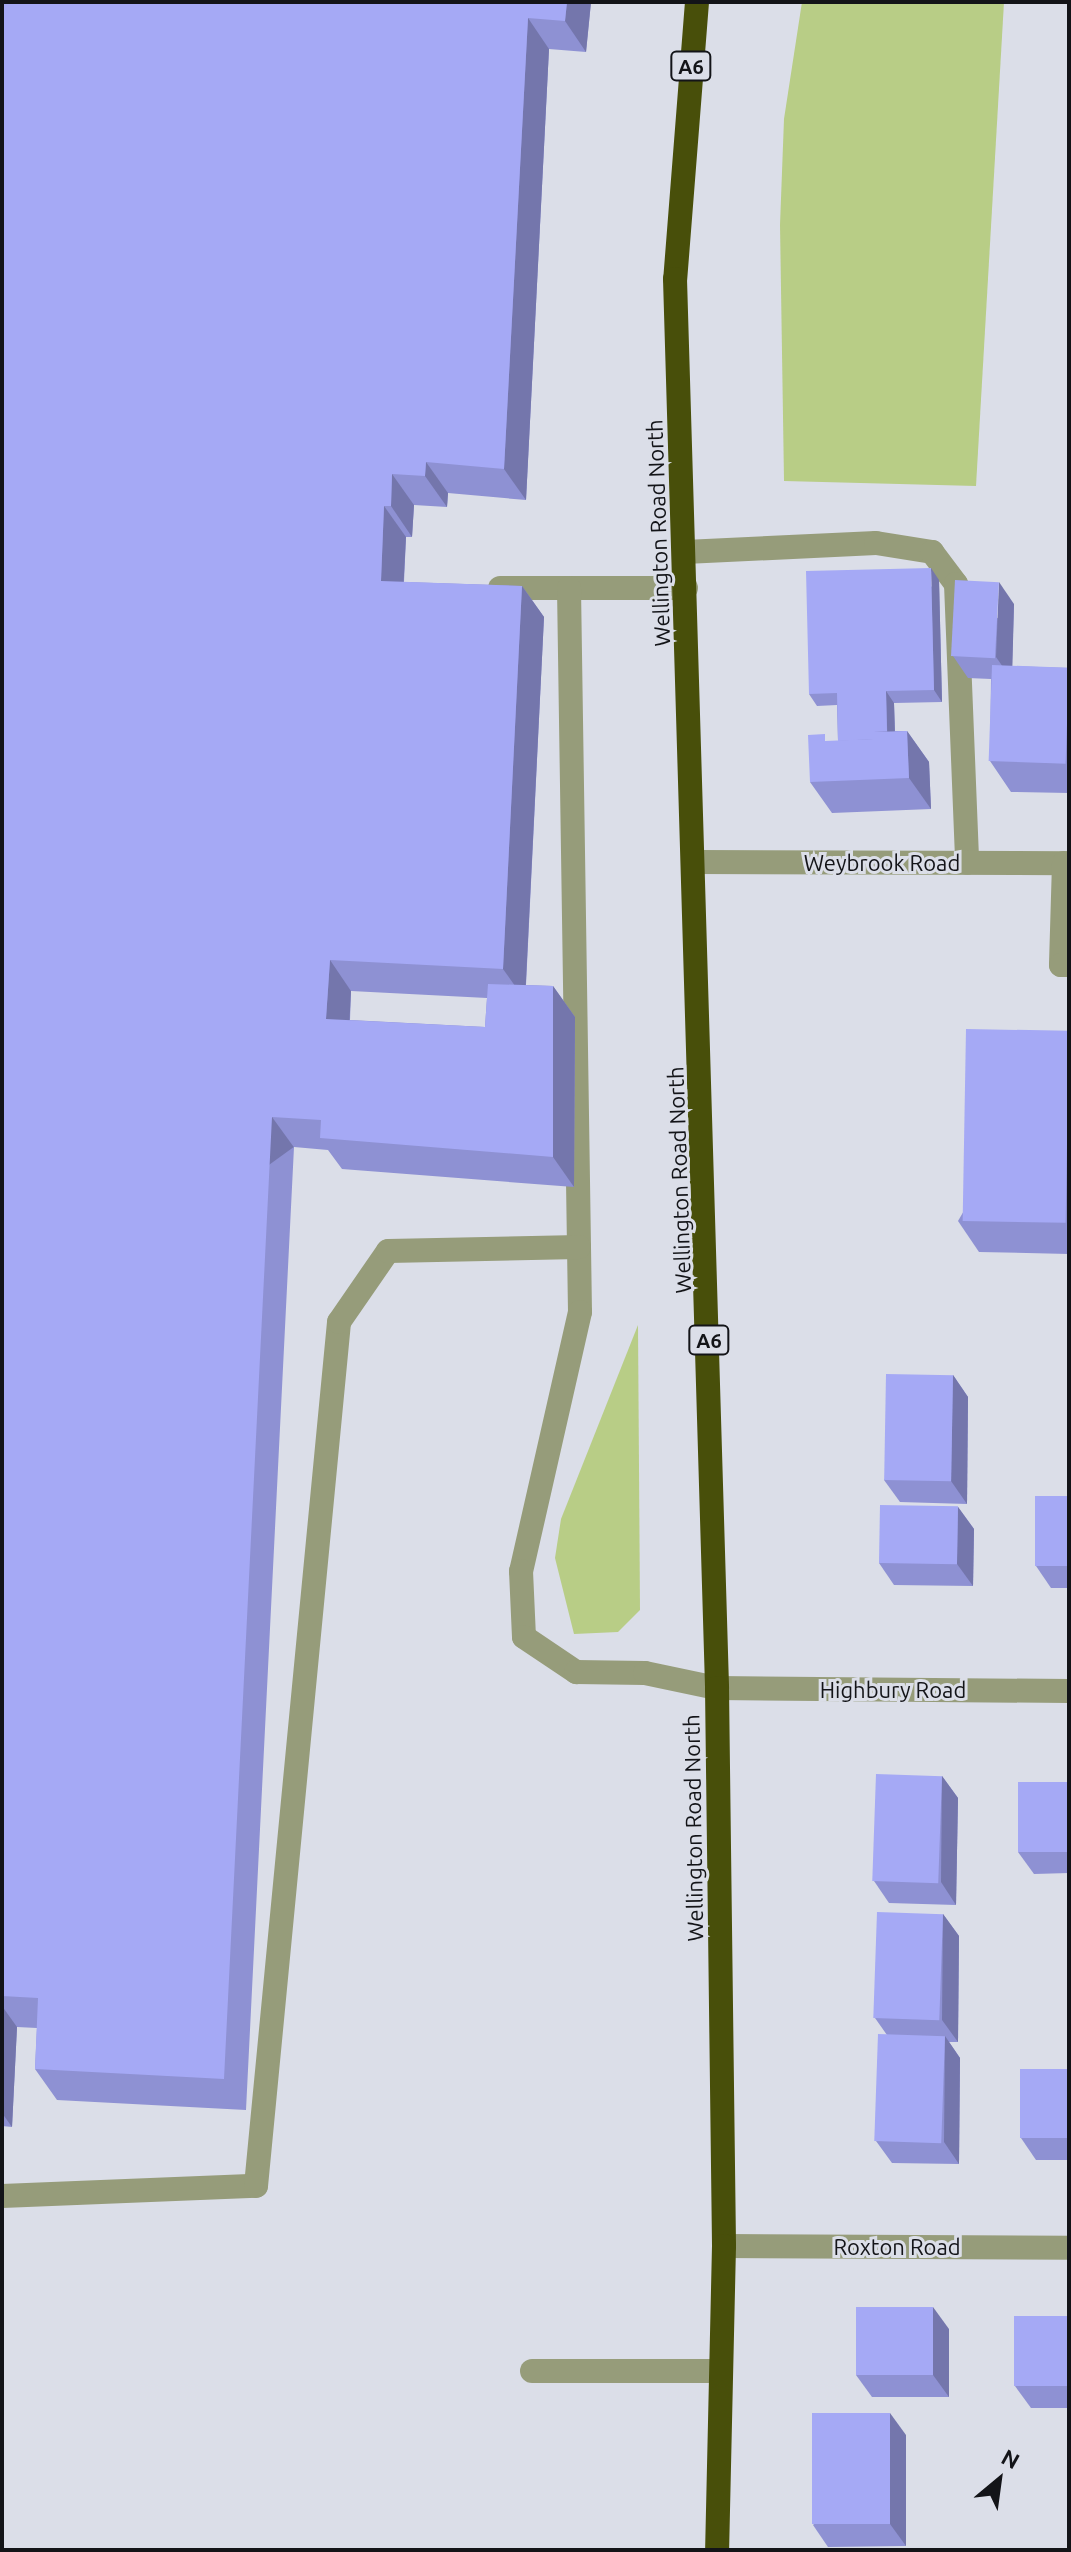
<!DOCTYPE html>
<html>
<head>
<meta charset="utf-8">
<style>
  body { margin:0 }
  #map { position:relative; width:1071px; height:2552px; overflow:hidden; background:#dbdee8; font-family:Ubuntu,sans-serif }
  div>[style] { position:absolute }
  [style*='--x'] { left:calc(var(--x)*1px); top:calc(var(--y)*1px); width:calc(var(--w)*1px); rotate:calc(var(--a)*1deg) }
  .green>* { inset:0; background:#b8cd86 }
  .minor>* { height:24px; margin:-12px; padding:0 12px; transform-origin:12px; border-radius:12px; background:#969c7a }
  .highway>* { height:24px; margin:-12px; padding:0 12px; transform-origin:12px; border-radius:12px; background:#484f0a }
  .wall>* { inset:0; background:#8e91d3 }
  .shaded-wall>* { inset:0; background:#7476ac; transform-origin:0 0 }
  .building>* { inset:0; background:#a5a9f5; transform-origin:0 0 }
  span { translate:-50% -50%; white-space:nowrap; text-align:center; line-height:1.15; -webkit-text-stroke:6px #dbdee8; paint-order:stroke }
  .shield-label span { padding:2px 6px; background:#dbdee8; border:2px solid; border-radius:6px; -webkit-text-stroke-width:0 }
  .shield-label { font-size:20px; color:#131418; font-weight:700 }
  .street-label { font-size:22px; color:#131418 }
  .frame { position:absolute; inset:0; border:4px solid #131418; pointer-events:none }
  .north { position:absolute; left:959px; top:2440px; width:80px; height:80px; -webkit-text-stroke:6px #dbdee8; paint-order:stroke; rotate:29deg; font-size:22px; font-weight:700; line-height:32px; text-align:center; color:#131418 }
  .north::after { content:''; display:block; margin:auto; width:28px; height:36px; background:#131418; clip-path:polygon(50% 0,100% 100%,50% 72%,0 100%) }
</style>
</head>
<body>
<div id="map">
  <div class="green">
    <i style="clip-path:polygon(802px 2px,1004px 2px,976px 486px,784px 481px,780px 225px,784px 119px)"></i>
    <i style="clip-path:polygon(638px 1325px,640px 1610px,618px 1632px,574px 1634px,555px 1558px,561px 1519px)"></i>
  </div>
  <div class="minor">
    <i style="--x:685;--y:552;--w:191;--a:-2.7"></i>
    <i style="--x:876;--y:543;--w:57;--a:9.1"></i>
    <i style="--x:932;--y:552;--w:40;--a:53"></i>
    <i style="--x:956;--y:584;--w:279;--a:87.7"></i>
    <i style="--x:500;--y:588;--w:186;--a:0"></i>
    <i style="--x:569;--y:588;--w:724;--a:89.13"></i>
    <i style="--x:580;--y:1312;--w:266;--a:102.8"></i>
    <i style="--x:521;--y:1571;--w:66;--a:87.4"></i>
    <i style="--x:524;--y:1637;--w:63;--a:33.9"></i>
    <i style="--x:576;--y:1672;--w:69;--a:0.8"></i>
    <i style="--x:645;--y:1673;--w:74;--a:11.8"></i>
    <i style="--x:717;--y:1688;--w:352;--a:0.5"></i>
    <i style="--x:696;--y:862;--w:373;--a:0.2"></i>
    <i style="--x:1064;--y:863;--w:102;--a:91.7"></i>
    <i style="--x:1061;--y:965;--w:8;--a:0"></i>
    <i style="--x:2;--y:2196;--w:254;--a:-2.3"></i>
    <i style="--x:256;--y:2186;--w:868;--a:-84.51"></i>
    <i style="--x:339;--y:1322;--w:86;--a:-55.4"></i>
    <i style="--x:388;--y:1251;--w:191;--a:-1.2"></i>
    <i style="--x:724;--y:2246;--w:345;--a:0.3"></i>
    <i style="--x:532;--y:2371;--w:189;--a:0"></i>
  </div>
  <div class="highway">
    <i style="--x:697;--y:2;--w:278;--a:94.5"></i>
    <i style="--x:675;--y:279;--w:1410;--a:88.29"></i>
    <i style="--x:717;--y:1688;--w:558;--a:89.28"></i>
    <i style="--x:724;--y:2246;--w:304;--a:91.3"></i>
  </div>
  <div class="wall">
    <i style="clip-path:polygon(evenodd,2px 2px,591px 2px,586px 52px,549px 49px,526px 500px,448px 493px,447px 507px,414px 505px,412px 537px,406px 537px,404px 582px,522px 586px,544px 617px,526px 985px,553px 986px,575px 1017px,574px 1187px,342px 1169px,328px 1150px,294px 1147px,246px 2110px,57px 2100px,35px 2069px,37px 2028px,17px 2027px,12px 2127px,2px 2126px,2px 2px,351px 991px,487px 998px,485px 1027px,350px 1020px,351px 991px)"></i>
    <i style="clip-path:polygon(939px 580px,942px 702px,894px 703px,895px 731px,907px 731px,929px 762px,931px 809px,832px 813px,810px 782px,830px 741px,838px 741px,837px 705px,817px 706px,809px 694px)"></i>
    <i style="clip-path:polygon(1014px 604px,1012px 666px,1069px 668px,1069px 793px,1011px 792px,990px 761px,991px 679px,968px 678px,953px 656px)"></i>
    <i style="clip-path:polygon(1069px 1030px,1069px 1254px,979px 1252px,958px 1221px)"></i>
    <i style="clip-path:polygon(953px 1375px,968px 1397px,967px 1504px,900px 1502px,884px 1480px)"></i>
    <i style="clip-path:polygon(1069px 1496px,1069px 1588px,1051px 1588px,1036px 1566px)"></i>
    <i style="clip-path:polygon(958px 1507px,974px 1529px,973px 1586px,894px 1585px,879px 1563px)"></i>
    <i style="clip-path:polygon(942px 1776px,958px 1798px,956px 1905px,889px 1903px,874px 1881px)"></i>
    <i style="clip-path:polygon(1069px 1782px,1069px 1873px,1034px 1874px,1018px 1852px)"></i>
    <i style="clip-path:polygon(943px 1914px,959px 1936px,958px 2042px,949px 2042px,960px 2058px,959px 2164px,892px 2163px,876px 2141px,887px 2035px,875px 2018px)"></i>
    <i style="clip-path:polygon(1069px 2069px,1069px 2160px,1036px 2160px,1021px 2138px)"></i>
    <i style="clip-path:polygon(1069px 2316px,1069px 2408px,1031px 2408px,1015px 2386px)"></i>
    <i style="clip-path:polygon(949px 2329px,949px 2397px,872px 2397px,856px 2375px)"></i>
    <i style="clip-path:polygon(906px 2435px,906px 2546px,828px 2547px,813px 2525px)"></i>
  </div>
  <div class="shaded-wall">
    <i style="clip-path:polygon(567px 2px,591px 2px,586px 52px,565px 21px)"></i>
    <i style="clip-path:polygon(528px 18px,549px 49px,526px 500px,504px 469px)"></i>
    <i style="clip-path:polygon(426px 462px,448px 493px,447px 507px,425px 476px)"></i>
    <i style="clip-path:polygon(392px 474px,414px 505px,412px 537px,391px 506px)"></i>
    <i style="clip-path:polygon(384px 506px,406px 537px,402px 612px,381px 581px)"></i>
    <i style="clip-path:polygon(931px 568px,939px 580px,942px 702px,934px 690px)"></i>
    <i style="clip-path:polygon(999px 582px,1014px 604px,1012px 680px,996px 657px)"></i>
    <i style="clip-path:polygon(522px 586px,544px 617px,525px 1000px,503px 969px)"></i>
    <i style="clip-path:polygon(886px 691px,894px 703px,896px 770px,888px 758px)"></i>
    <i style="clip-path:polygon(907px 731px,929px 762px,931px 809px,909px 778px)"></i>
    <i style="clip-path:polygon(330px 960px,351px 991px,348px 1050px,326px 1019px)"></i>
    <i style="clip-path:polygon(553px 986px,575px 1017px,574px 1187px,553px 1157px)"></i>
    <i style="left:272px;top:1117px;width:37px;height:963px;rotate:54deg"></i>
    <i style="clip-path:polygon(953px 1375px,968px 1397px,967px 1504px,951px 1481px)"></i>
    <i style="clip-path:polygon(958px 1507px,974px 1529px,973px 1586px,957px 1564px)"></i>
    <i style="clip-path:polygon(942px 1776px,958px 1798px,956px 1905px,941px 1882px)"></i>
    <i style="clip-path:polygon(943px 1914px,959px 1936px,958px 2042px,942px 2020px)"></i>
    <i style="clip-path:polygon(2px 2006px,17px 2027px,12px 2127px,2px 2113px)"></i>
    <i style="clip-path:polygon(945px 2036px,960px 2058px,959px 2164px,944px 2142px)"></i>
    <i style="clip-path:polygon(933px 2307px,949px 2329px,949px 2397px,933px 2375px)"></i>
    <i style="clip-path:polygon(890px 2413px,906px 2435px,906px 2546px,890px 2524px)"></i>
  </div>
  <div class="building">
    <i style="clip-path:polygon(2px 2px,567px 2px,565px 21px,528px 18px,504px 469px,426px 462px,425px 476px,392px 474px,391px 506px,384px 506px,381px 581px,522px 586px,503px 969px,330px 960px,326px 1019px,485px 1027px,488px 984px,553px 986px,553px 1157px,320px 1138px,321px 1120px,272px 1117px,224px 2079px,35px 2069px,38px 1998px,2px 1996px)"></i>
    <i style="clip-path:polygon(931px 568px,934px 690px,886px 691px,887px 731px,874px 732px,874px 739px,838px 741px,837px 693px,809px 694px,806px 571px)"></i>
    <i style="left:955px;top:580px;width:44px;height:76px;rotate:3deg"></i>
    <i style="left:992px;top:665px;width:77px;height:96px;rotate:2deg"></i>
    <i style="clip-path:polygon(907px 731px,909px 778px,810px 782px,808px 735px,825px 734px,825px 741px,874px 739px,874px 732px)"></i>
    <i style="left:966px;top:1029px;width:103px;height:192px;rotate:1deg"></i>
    <i style="left:886px;top:1374px;width:67px;height:106px;rotate:1deg"></i>
    <i style="left:1035px;top:1496px;width:34px;height:70px"></i>
    <i style="left:880px;top:1505px;width:78px;height:58px;rotate:1deg"></i>
    <i style="left:876px;top:1774px;width:66px;height:107px;rotate:2deg"></i>
    <i style="left:1018px;top:1782px;width:51px;height:70px"></i>
    <i style="left:877px;top:1912px;width:66px;height:106px;rotate:2deg"></i>
    <i style="left:878px;top:2034px;width:67px;height:107px;rotate:2deg"></i>
    <i style="left:1020px;top:2069px;width:49px;height:69px"></i>
    <i style="left:856px;top:2307px;width:77px;height:68px"></i>
    <i style="left:1014px;top:2316px;width:55px;height:70px"></i>
    <i style="left:890px;top:2413px;width:111px;height:78px;rotate:90deg"></i>
  </div>
  <div class="shield-label">
    <span style="left:691px;top:66px">A6</span>
    <span style="left:709px;top:1340px">A6</span>
  </div>
  <div class="street-label">
    <span style="left:658px;top:533px;rotate:-92deg">Wellington Road North</span>
    <span style="left:882px;top:863px">Weybrook Road</span>
    <span style="left:679px;top:1180px;rotate:-92deg">Wellington Road North</span>
    <span style="left:893px;top:1690px">Highbury Road</span>
    <span style="left:693px;top:1828px;rotate:-91deg">Wellington Road North</span>
    <span style="left:897px;top:2247px">Roxton Road</span>
  </div>
  <div class="frame"></div>
  <div class="north">N</div>
</div>
</body>
</html>
